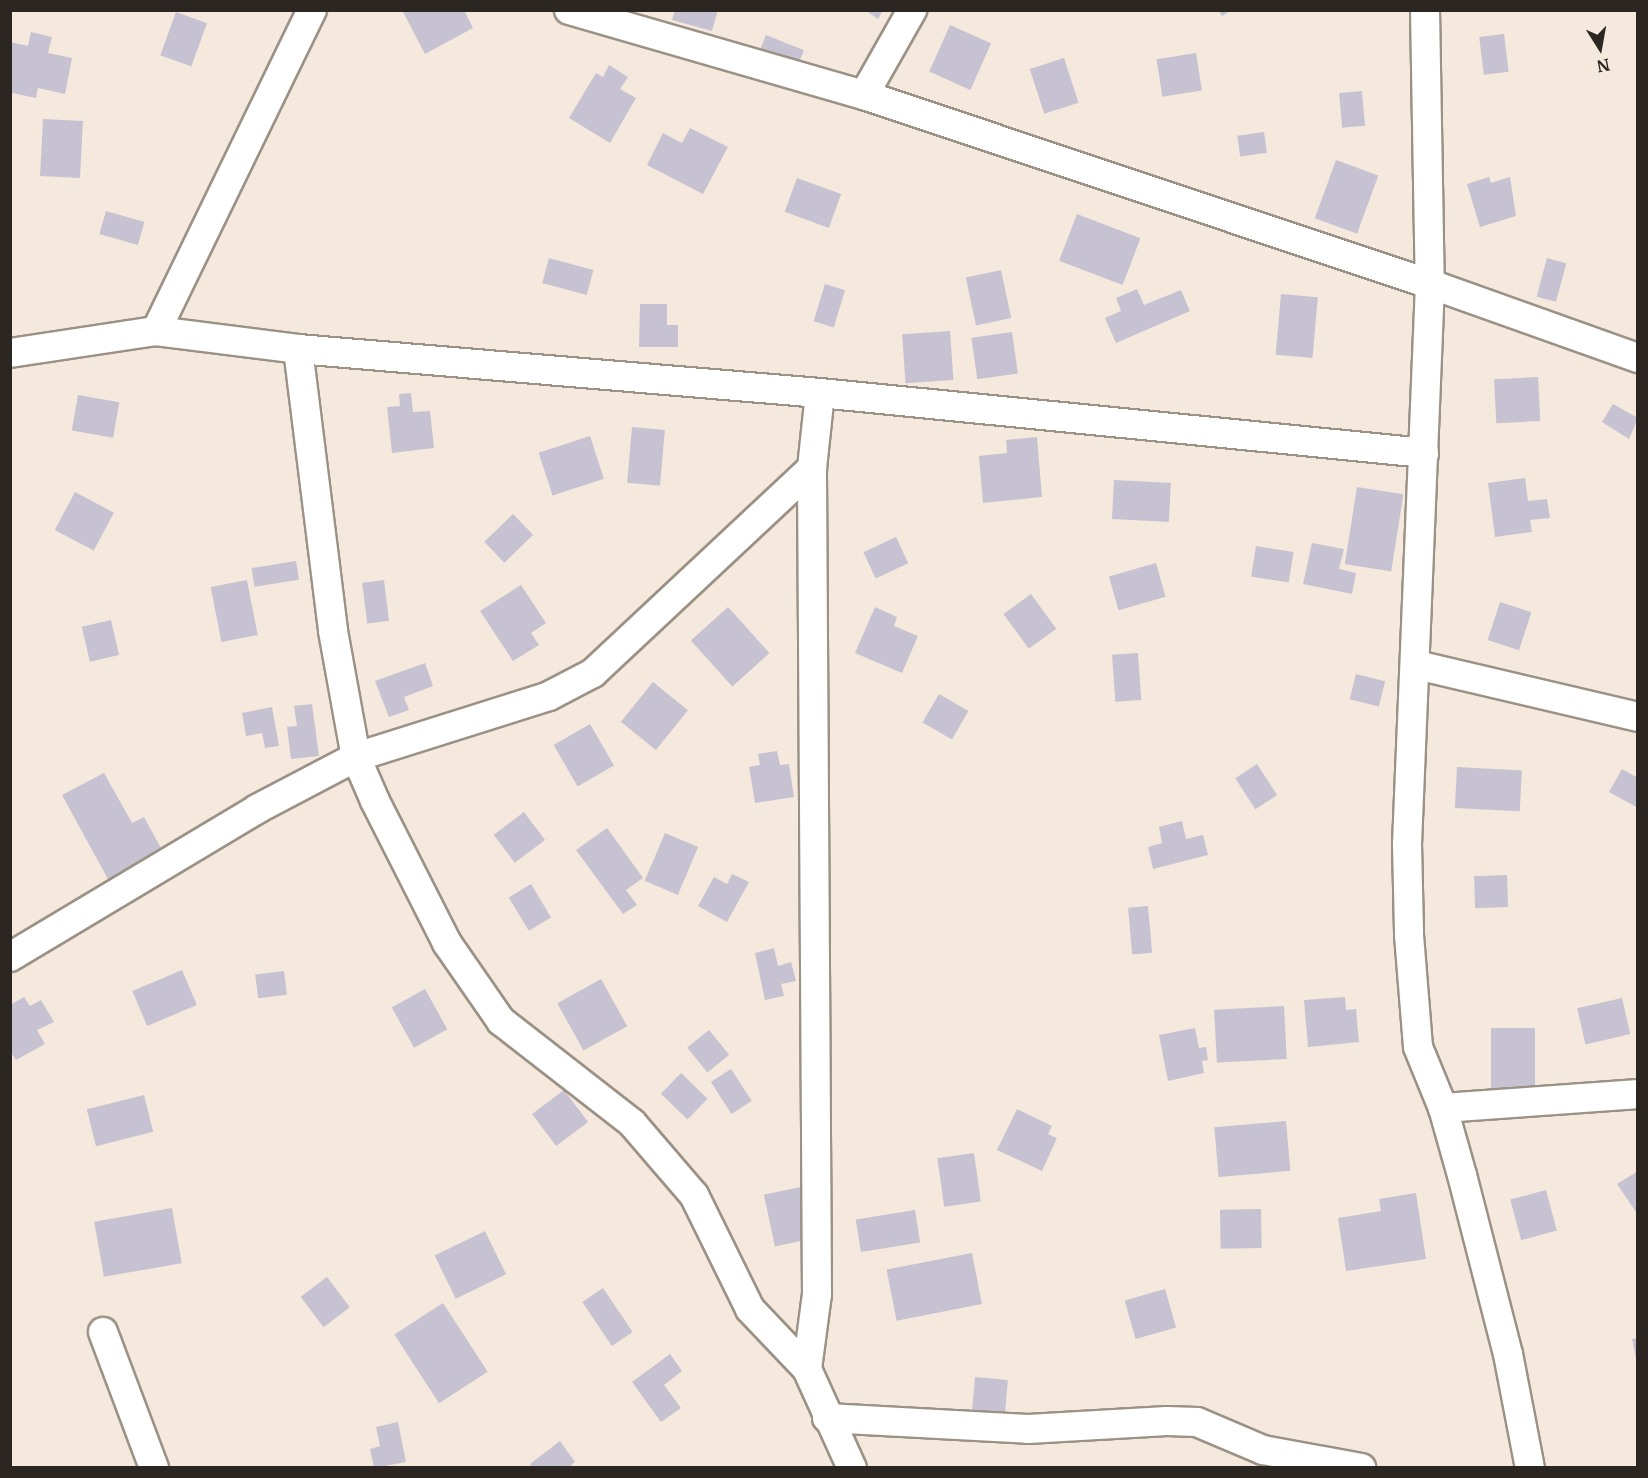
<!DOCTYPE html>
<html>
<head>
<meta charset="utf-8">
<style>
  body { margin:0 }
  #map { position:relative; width:1648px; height:1478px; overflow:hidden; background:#f5e9dd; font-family:Merriweather,serif }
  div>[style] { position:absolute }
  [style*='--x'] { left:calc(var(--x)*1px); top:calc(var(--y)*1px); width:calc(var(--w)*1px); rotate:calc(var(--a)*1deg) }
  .building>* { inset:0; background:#c6c2d1; transform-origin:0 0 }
  .roads { filter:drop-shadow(2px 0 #9b9185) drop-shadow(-2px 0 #9b9185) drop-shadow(0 2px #9b9185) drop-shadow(0 -2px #9b9185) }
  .minor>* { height:28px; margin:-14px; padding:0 14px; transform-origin:14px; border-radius:14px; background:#fff }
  span { translate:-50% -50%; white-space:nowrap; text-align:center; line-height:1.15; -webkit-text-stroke:5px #f5e9dd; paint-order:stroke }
  .frame { position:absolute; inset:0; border:12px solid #2b2622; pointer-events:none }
  .north { position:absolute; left:1570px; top:18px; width:60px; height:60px; -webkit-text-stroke:4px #f5e9dd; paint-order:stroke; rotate:169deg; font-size:16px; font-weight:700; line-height:24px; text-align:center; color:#2b2622 }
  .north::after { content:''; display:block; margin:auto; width:21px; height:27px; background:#2b2622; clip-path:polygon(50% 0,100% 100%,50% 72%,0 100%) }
</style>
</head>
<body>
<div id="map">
  <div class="building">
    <i style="clip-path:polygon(402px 10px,464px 10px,473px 28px,425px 54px)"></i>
    <i style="clip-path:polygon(675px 10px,718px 10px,712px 31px,672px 20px)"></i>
    <i style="clip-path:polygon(865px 10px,883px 10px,878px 19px)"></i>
    <i style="clip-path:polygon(1218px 10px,1232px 10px,1222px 16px)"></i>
    <i style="left:176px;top:12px;width:33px;height:46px;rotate:20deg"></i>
    <i style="left:950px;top:25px;width:45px;height:51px;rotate:24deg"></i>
    <i style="clip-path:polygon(31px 32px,52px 37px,48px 53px,72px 58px,65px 94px,38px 88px,36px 98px,12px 93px,10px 42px,28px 46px)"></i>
    <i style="left:1504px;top:34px;width:38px;height:25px;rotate:83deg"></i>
    <i style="left:766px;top:35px;width:41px;height:19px;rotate:22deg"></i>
    <i style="left:1196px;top:53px;width:38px;height:40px;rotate:81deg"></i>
    <i style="left:1064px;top:58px;width:47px;height:36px;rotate:72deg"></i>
    <i style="clip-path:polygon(609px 65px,628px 77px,620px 89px,636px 98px,610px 143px,569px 118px,596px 73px,603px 77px)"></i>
    <i style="left:1362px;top:91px;width:35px;height:23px;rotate:85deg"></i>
    <i style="left:43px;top:119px;width:40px;height:57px;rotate:3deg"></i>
    <i style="clip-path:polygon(690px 128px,728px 147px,703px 194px,647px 165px,663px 133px,682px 143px)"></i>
    <i style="left:1264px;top:132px;width:21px;height:27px;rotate:82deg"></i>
    <i style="left:1336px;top:160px;width:45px;height:62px;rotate:20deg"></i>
    <i style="clip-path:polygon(1489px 177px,1491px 183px,1510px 177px,1516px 216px,1480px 227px,1467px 184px)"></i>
    <i style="left:797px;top:178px;width:47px;height:36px;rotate:20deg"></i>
    <i style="left:106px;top:211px;width:40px;height:24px;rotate:16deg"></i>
    <i style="left:1077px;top:214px;width:68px;height:50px;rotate:21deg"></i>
    <i style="left:549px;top:258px;width:46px;height:26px;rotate:15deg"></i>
    <i style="left:1547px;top:258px;width:20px;height:40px;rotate:15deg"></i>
    <i style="left:1001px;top:270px;width:49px;height:36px;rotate:78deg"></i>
    <i style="left:825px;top:284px;width:21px;height:39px;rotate:17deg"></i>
    <i style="clip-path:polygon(1137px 289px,1144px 305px,1181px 290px,1190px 311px,1116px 343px,1105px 318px,1121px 311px,1116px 298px)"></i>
    <i style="left:1281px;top:294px;width:37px;height:61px;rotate:5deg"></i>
    <i style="clip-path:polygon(640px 304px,667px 304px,667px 325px,678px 325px,678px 347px,639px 347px)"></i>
    <i style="left:950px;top:331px;width:49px;height:48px;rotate:86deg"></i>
    <i style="left:1012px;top:332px;width:42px;height:41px;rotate:82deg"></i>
    <i style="left:1538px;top:377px;width:44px;height:44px;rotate:87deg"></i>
    <i style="clip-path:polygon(411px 393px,413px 412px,430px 411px,434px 448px,392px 453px,387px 407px,400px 406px,399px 394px)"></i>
    <i style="left:78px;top:395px;width:42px;height:36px;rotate:10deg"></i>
    <i style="clip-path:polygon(1613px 404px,1638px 418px,1629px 439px,1602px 422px)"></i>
    <i style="left:632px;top:427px;width:33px;height:56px;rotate:5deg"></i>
    <i style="left:590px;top:436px;width:45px;height:54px;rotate:72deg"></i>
    <i style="clip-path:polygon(1037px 437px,1042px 497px,983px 503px,979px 456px,1007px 453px,1006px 440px)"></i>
    <i style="clip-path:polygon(1525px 478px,1528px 501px,1547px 499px,1550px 518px,1530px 520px,1532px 532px,1495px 537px,1488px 483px)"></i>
    <i style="left:1114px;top:480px;width:57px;height:39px;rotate:3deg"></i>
    <i style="left:1357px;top:487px;width:47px;height:78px;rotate:9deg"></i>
    <i style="left:75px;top:492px;width:44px;height:43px;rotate:28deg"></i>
    <i style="left:513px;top:514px;width:29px;height:40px;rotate:46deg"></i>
    <i style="left:896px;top:537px;width:29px;height:36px;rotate:65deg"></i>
    <i style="clip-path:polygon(1312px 543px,1344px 549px,1339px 569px,1356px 573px,1352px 594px,1303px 584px)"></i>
    <i style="left:1256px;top:546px;width:38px;height:31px;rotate:9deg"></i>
    <i style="left:296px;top:561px;width:19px;height:45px;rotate:81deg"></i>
    <i style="left:1156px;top:563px;width:35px;height:49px;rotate:74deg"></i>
    <i style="left:247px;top:580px;width:56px;height:37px;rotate:79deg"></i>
    <i style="left:384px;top:580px;width:41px;height:22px;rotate:83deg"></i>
    <i style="clip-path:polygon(521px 585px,546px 623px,531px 633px,539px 645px,513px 661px,480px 611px)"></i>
    <i style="left:1031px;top:594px;width:43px;height:34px;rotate:54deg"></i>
    <i style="left:1500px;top:602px;width:33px;height:40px;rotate:18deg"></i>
    <i style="left:728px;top:607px;width:62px;height:50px;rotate:48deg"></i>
    <i style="clip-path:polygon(875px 607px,897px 617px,894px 626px,918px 636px,902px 673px,855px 653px)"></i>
    <i style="left:111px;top:620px;width:36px;height:30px;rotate:77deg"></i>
    <i style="left:1138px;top:653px;width:47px;height:26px;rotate:86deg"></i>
    <i style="clip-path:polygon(425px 663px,433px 686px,404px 697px,409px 710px,389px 717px,375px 681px)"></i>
    <i style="left:1356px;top:674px;width:30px;height:26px;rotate:14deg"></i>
    <i style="left:653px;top:682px;width:45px;height:51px;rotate:39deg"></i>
    <i style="left:939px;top:694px;width:34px;height:33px;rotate:30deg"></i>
    <i style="clip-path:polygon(312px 704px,319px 756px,291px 759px,287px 727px,297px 726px,294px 706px)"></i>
    <i style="clip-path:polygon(272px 707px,279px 746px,265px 748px,262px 733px,246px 736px,242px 713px)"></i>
    <i style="left:590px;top:724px;width:48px;height:42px;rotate:60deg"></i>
    <i style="clip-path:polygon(777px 751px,780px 765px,789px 764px,794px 797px,755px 803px,749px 767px,760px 765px,758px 754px)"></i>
    <i style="left:1257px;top:764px;width:37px;height:26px;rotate:57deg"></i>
    <i style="left:1457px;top:767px;width:65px;height:41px;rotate:3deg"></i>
    <i style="clip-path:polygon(1622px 769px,1638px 778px,1638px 808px,1609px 792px)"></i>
    <i style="clip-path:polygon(104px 773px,132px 823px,144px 817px,163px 852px,109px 881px,62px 795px)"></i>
    <i style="left:524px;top:812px;width:35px;height:38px;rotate:53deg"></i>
    <i style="clip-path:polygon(1182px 821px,1186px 839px,1203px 835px,1208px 855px,1153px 869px,1148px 847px,1162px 843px,1159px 827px)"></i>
    <i style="clip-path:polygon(607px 828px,643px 878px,626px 890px,637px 905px,623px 914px,576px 850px)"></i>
    <i style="left:665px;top:833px;width:36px;height:52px;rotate:23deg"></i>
    <i style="clip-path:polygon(732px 874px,749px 882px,727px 922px,698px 906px,714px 877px,727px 884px)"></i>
    <i style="left:1507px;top:875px;width:32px;height:33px;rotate:88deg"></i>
    <i style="left:531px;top:884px;width:39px;height:26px;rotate:59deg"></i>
    <i style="left:1148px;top:906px;width:47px;height:20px;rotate:85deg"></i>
    <i style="clip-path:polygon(774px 948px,778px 966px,791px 962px,796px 981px,781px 984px,784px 996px,765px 1000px,755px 953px)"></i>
    <i style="left:182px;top:970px;width:38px;height:54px;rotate:67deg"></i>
    <i style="left:284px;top:971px;width:24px;height:29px;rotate:83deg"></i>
    <i style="left:601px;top:979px;width:54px;height:50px;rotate:61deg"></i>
    <i style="left:425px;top:989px;width:46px;height:38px;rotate:61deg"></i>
    <i style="clip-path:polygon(24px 997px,30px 1006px,41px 1000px,54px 1022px,37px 1030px,45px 1044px,16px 1060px,10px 1051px,10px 1005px)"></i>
    <i style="clip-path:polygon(1345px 997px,1346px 1010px,1356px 1009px,1359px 1042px,1308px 1047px,1304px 1000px)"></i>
    <i style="left:1622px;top:998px;width:37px;height:46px;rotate:77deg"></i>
    <i style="left:1284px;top:1006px;width:53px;height:70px;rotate:87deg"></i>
    <i style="clip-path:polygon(1195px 1028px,1199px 1048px,1206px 1047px,1208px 1060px,1202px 1061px,1204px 1073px,1168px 1081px,1159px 1035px)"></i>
    <i style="left:1491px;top:1028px;width:44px;height:61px"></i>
    <i style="left:709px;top:1030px;width:32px;height:28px;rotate:51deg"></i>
    <i style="left:731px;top:1069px;width:38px;height:24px;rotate:57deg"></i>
    <i style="left:681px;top:1073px;width:37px;height:29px;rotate:44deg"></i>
    <i style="left:564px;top:1090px;width:40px;height:40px;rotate:53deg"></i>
    <i style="left:144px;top:1095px;width:38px;height:59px;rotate:76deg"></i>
    <i style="clip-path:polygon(1017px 1109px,1052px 1126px,1048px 1134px,1057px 1138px,1042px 1171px,997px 1150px)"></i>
    <i style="left:1286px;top:1121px;width:50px;height:72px;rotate:85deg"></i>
    <i style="left:974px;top:1153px;width:49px;height:37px;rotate:82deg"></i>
    <i style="clip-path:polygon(1638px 1171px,1638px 1215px,1617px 1184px)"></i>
    <i style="left:805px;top:1186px;width:53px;height:42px;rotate:78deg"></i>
    <i style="left:1546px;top:1190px;width:42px;height:37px;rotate:75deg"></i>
    <i style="clip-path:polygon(1416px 1193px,1426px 1259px,1346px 1271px,1338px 1218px,1381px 1211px,1379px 1199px)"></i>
    <i style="left:172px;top:1208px;width:56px;height:79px;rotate:80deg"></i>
    <i style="left:1261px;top:1209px;width:39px;height:41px;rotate:89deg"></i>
    <i style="left:915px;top:1210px;width:33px;height:60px;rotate:81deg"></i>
    <i style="left:485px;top:1231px;width:48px;height:56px;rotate:64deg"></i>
    <i style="left:972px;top:1253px;width:52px;height:87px;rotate:79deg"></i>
    <i style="left:327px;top:1277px;width:38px;height:33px;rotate:53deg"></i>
    <i style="left:603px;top:1288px;width:53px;height:25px;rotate:56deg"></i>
    <i style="left:1165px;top:1289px;width:40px;height:42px;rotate:74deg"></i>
    <i style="left:443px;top:1303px;width:82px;height:58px;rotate:57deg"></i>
    <i style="clip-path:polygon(1638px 1338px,1638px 1359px,1636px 1359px,1632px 1339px)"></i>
    <i style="clip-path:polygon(670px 1354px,682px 1371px,664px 1385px,681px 1408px,661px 1422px,632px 1382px)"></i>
    <i style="left:975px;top:1377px;width:33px;height:40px;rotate:5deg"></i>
    <i style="clip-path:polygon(398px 1422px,406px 1462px,374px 1468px,370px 1449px,380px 1446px,376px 1427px)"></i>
    <i style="clip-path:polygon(560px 1441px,575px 1462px,568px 1468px,532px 1468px,530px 1464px)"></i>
  </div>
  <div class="roads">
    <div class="minor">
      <i style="--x:569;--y:10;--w:307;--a:16.1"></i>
      <i style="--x:864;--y:95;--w:597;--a:18.47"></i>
      <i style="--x:1430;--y:284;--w:221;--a:19.6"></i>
      <i style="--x:1425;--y:10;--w:274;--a:89"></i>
      <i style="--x:1430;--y:284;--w:560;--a:92.35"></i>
      <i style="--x:1407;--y:844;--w:91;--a:88.7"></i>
      <i style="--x:1409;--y:935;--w:112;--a:85.4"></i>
      <i style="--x:1418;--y:1047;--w:66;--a:67.7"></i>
      <i style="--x:1443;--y:1108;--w:70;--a:74.2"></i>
      <i style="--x:1462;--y:1175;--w:185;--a:75.6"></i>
      <i style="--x:1508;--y:1354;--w:116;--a:79.1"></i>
      <i style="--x:864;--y:95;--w:98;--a:-60.5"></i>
      <i style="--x:156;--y:331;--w:143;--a:7.2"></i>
      <i style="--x:298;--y:349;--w:524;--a:4.82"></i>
      <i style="--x:820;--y:393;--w:607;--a:5.67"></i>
      <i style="--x:298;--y:349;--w:284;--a:82.9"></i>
      <i style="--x:333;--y:631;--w:128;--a:79.7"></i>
      <i style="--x:356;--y:757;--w:48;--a:66.6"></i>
      <i style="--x:375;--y:801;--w:159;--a:63.1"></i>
      <i style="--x:447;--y:943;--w:95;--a:55.3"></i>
      <i style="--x:501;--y:1021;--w:166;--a:37.9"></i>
      <i style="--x:632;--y:1123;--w:95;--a:49.3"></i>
      <i style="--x:694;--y:1195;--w:127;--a:63.8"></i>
      <i style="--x:750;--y:1309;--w:83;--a:46.5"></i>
      <i style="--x:807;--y:1369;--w:109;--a:65.6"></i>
      <i style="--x:10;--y:353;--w:148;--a:-8.6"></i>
      <i style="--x:156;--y:331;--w:357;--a:-64.1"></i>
      <i style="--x:1417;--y:665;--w:227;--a:13.2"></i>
      <i style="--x:10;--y:957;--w:288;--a:-30.9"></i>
      <i style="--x:257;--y:809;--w:112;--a:-27.7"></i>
      <i style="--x:356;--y:757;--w:202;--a:-17.5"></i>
      <i style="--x:549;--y:696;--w:50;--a:-27.6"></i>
      <i style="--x:593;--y:673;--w:300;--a:-43.1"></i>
      <i style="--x:1443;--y:1108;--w:196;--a:-4.1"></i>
      <i style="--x:103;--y:1332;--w:145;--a:69.4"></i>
      <i style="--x:807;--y:1369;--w:76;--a:-82.4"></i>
      <i style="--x:817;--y:1294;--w:826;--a:-90.35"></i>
      <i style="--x:812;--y:468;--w:75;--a:-83.9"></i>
      <i style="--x:827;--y:1418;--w:201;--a:3.1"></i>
      <i style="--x:1028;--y:1429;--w:139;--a:-3.3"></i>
      <i style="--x:1167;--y:1421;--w:30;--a:2"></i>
      <i style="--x:1197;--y:1422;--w:72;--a:23"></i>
      <i style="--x:1263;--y:1450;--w:100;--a:10.4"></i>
    </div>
  </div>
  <div class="frame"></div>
  <div class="north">N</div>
</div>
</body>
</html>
